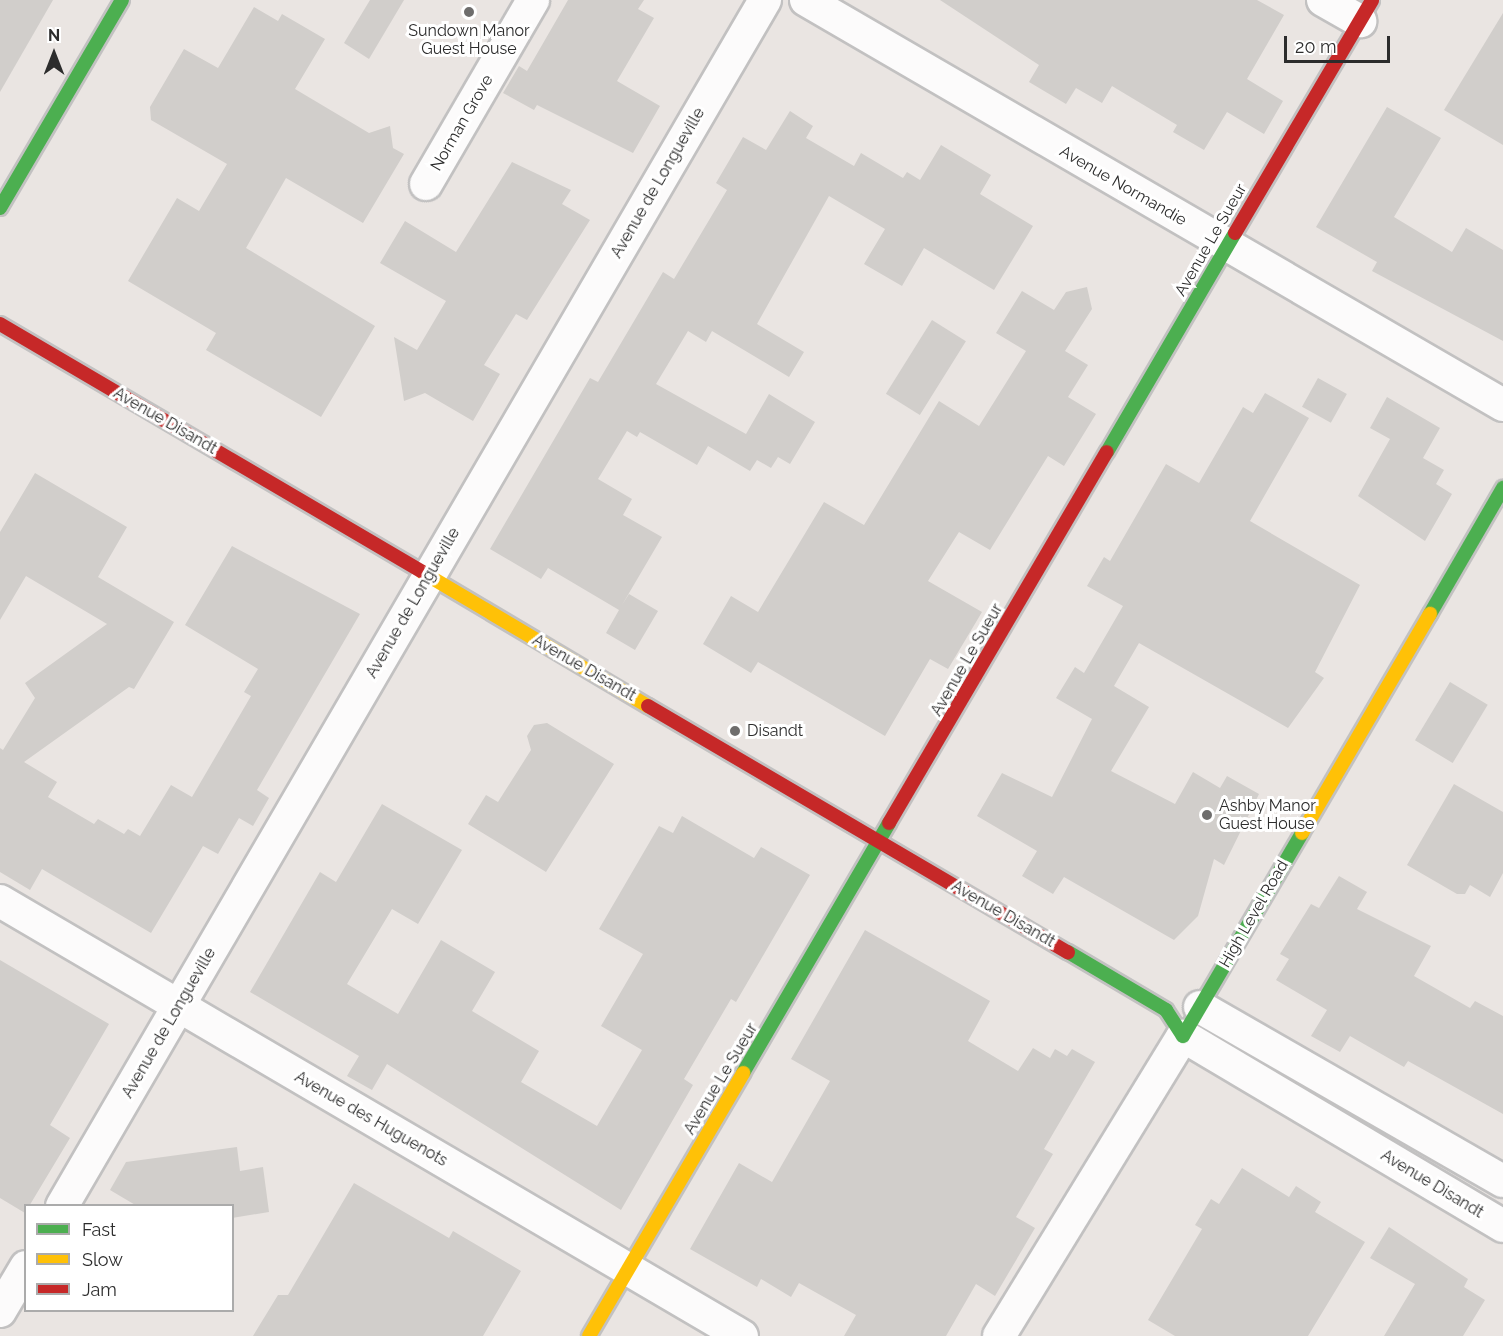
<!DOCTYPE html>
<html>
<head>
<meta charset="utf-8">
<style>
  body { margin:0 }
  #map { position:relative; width:1503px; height:1336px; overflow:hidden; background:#eae5e2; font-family:Raleway,sans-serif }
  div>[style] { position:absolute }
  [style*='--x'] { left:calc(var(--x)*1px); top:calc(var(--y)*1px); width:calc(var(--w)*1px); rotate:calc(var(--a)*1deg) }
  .building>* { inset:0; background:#d1cecb; transform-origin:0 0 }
  .roads { filter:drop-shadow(2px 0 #c2c1c1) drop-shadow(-2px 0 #c2c1c1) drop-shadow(0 2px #c2c1c1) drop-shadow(0 -2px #c2c1c1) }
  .street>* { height:32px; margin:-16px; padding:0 16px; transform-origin:16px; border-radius:16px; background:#fcfbfb }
  .fast>* { height:14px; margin:-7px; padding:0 7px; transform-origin:7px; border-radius:7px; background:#4caf50 }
  .slow>* { height:14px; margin:-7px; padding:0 7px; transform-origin:7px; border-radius:7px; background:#ffc107 }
  .jam>* { height:14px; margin:-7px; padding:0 7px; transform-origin:7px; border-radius:7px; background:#c62828 }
  .dots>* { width:16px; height:16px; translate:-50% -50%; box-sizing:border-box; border:3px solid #fff; border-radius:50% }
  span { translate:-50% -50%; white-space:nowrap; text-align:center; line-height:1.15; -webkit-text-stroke:6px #fff; paint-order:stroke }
  .poi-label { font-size:16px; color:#2c2c2c }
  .left { translate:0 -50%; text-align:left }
  .street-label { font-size:16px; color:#2c2c2c }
  .legend { position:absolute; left:24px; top:1204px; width:210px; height:108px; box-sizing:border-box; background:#fff; border:2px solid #ababab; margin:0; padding:8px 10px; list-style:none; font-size:18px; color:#2c2c2c }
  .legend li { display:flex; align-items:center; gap:12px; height:30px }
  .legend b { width:30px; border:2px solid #ababab }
  .north { position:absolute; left:24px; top:24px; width:60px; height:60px; -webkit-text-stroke:4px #fff; paint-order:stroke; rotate:0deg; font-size:16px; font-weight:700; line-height:24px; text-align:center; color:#2c2c2c }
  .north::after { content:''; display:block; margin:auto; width:21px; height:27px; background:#2c2c2c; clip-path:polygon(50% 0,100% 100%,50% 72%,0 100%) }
  .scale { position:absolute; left:1284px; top:36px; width:106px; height:27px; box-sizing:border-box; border:3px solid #2c2c2c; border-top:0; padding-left:8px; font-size:18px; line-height:21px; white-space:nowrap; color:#2c2c2c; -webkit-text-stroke:4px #fff; paint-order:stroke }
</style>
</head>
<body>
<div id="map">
  <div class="building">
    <i style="clip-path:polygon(0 0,53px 0,0 92px)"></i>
    <i style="clip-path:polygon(370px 0,404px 0,369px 59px,344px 43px)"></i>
    <i style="clip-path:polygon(568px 0,644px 0,638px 9px,654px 18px,617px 81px,660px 106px,633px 153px,537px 105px,534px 110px,503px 93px,519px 66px,527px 71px)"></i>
    <i style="clip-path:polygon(940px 0,1257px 0,1284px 15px,1247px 79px,1283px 101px,1264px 134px,1227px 112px,1204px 150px,1173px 132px,1177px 125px,1112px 86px,1102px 103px,1076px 88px,1066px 104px,1029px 82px,1039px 65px)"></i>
    <i style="clip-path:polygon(254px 7px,278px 21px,282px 14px,325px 39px,295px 89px,369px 133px,390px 126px,393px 148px,404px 154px,363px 223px,286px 178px,246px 248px,375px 326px,321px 417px,206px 350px,216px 333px,128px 281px,177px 198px,199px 211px,227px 164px,151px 120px,150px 107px,184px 49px,218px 68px)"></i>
    <i style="clip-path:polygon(1503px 13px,1503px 145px,1444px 110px)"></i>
    <i style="clip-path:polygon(1387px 107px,1441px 138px,1394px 217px,1452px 252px,1466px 228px,1503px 250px,1503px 341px,1372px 271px,1377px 262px,1316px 227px)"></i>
    <i style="clip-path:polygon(790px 111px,813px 126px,806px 138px,854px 166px,861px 153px,903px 178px,907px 172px,920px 180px,941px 145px,991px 175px,980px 194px,1033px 226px,994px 290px,924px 248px,902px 286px,864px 264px,885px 229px,829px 196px,757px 324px,804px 352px,789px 377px,712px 331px,706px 342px,688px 331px,656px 384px,746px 434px,769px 394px,815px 422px,790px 464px,778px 457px,771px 468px,757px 460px,750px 471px,708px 446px,697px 465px,640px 432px,637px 437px,627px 431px,598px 479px,632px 499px,623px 515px,662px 537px,622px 605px,629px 594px,658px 611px,635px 650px,606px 633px,619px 610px,548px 568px,541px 579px,490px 549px,590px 378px,598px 382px,663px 272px,674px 279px,727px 190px,716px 183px,743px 137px,766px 150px)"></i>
    <i style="clip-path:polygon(512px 162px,571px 190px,562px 204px,590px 220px,527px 320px,516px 314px,484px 365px,500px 374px,473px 421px,425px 393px,404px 401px,394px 337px,417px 350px,446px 301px,380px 263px,405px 221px,456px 252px)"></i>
    <i style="clip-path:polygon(1087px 287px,1092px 309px,1065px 351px,1088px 365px,1068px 397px,1096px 414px,1064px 466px,1048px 456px,990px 550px,959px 532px,928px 581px,982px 612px,948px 669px,930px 659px,885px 736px,758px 662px,751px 673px,703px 644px,731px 596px,758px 612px,824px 502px,864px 525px,939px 401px,979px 426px,1026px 351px,996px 333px,1022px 291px,1054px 310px,1066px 292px)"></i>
    <i style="left:932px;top:320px;width:40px;height:87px;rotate:32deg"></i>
    <i style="left:1318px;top:378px;width:33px;height:33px;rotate:29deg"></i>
    <i style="clip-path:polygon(1265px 393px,1309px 418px,1250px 521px,1360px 585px,1315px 672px,1324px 678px,1288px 728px,1139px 643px,1114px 686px,1149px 707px,1111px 771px,1175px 804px,1193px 772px,1220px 788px,1227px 776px,1259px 794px,1224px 865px,1214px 859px,1198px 916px,1174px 940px,1064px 877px,1053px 894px,1022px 876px,1037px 851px,977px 816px,1002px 773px,1052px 797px,1092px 719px,1056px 698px,1075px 667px,1084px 673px,1123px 606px,1087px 586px,1104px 557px,1110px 561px,1166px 464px,1199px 483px,1243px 407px,1253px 413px)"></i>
    <i style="clip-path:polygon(1387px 397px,1440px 428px,1423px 458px,1444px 470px,1436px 484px,1452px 494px,1425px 541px,1358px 496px,1390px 439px,1370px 428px)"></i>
    <i style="clip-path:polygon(35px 473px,127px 527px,98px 577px,174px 622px,134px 689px,129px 687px,24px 762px,57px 782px,48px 797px,94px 824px,98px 819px,124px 834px,128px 829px,140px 836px,171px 785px,192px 797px,251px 696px,244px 692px,258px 669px,185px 625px,232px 546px,360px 614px,257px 790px,269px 798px,253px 826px,239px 818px,218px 854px,203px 846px,151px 933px,42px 869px,30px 890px,0 872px,0 748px,3px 750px,35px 698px,25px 683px,107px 624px,26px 576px,0 620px,0 532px)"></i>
    <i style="left:1450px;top:682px;width:44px;height:68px;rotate:31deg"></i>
    <i style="clip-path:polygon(547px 723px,614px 764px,546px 872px,468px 824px,486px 795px,498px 802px,531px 750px,527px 736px,534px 725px)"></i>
    <i style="clip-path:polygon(1454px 784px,1503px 812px,1503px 873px,1490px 897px,1470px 885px,1465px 894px,1457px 894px,1407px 865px)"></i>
    <i style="clip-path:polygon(382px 804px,462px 850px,418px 924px,392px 909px,347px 984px,398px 1014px,441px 940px,495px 972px,472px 1011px,539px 1051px,521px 1082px,597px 1126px,642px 1050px,601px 1026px,643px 954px,599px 929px,659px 826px,673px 833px,682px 816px,754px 858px,761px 847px,810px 875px,736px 1002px,731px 999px,684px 1079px,693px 1085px,621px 1210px,387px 1064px,372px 1090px,347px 1076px,359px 1056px,250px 992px,320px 872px,336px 882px)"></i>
    <i style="clip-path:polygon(1339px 876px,1367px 892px,1357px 909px,1431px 946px,1414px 976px,1470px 1008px,1475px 1001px,1503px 1016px,1503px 1114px,1408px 1061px,1404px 1067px,1350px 1036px,1340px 1052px,1311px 1036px,1327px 1010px,1276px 980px,1289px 959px,1280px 954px,1311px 904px,1319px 908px)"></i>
    <i style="clip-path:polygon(865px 930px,990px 1001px,968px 1041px,1018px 1071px,1033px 1048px,1050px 1058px,1055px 1049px,1067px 1056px,1072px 1049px,1095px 1062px,1044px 1149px,1053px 1154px,1016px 1217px,1035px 1228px,995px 1296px,976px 1284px,946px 1336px,844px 1336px,856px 1315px,799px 1283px,791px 1297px,761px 1279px,757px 1287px,690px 1249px,739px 1163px,772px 1182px,830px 1081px,791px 1059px)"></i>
    <i style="clip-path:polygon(0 960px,109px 1024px,50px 1125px,70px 1138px,25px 1213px,0 1198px)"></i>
    <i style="clip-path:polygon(237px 1147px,240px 1171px,263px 1167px,269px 1212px,232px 1218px,232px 1206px,137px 1206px,110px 1190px,126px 1162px)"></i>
    <i style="clip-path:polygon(1242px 1168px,1289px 1197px,1296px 1186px,1321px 1202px,1315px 1212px,1365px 1242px,1308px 1336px,1175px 1336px,1148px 1320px,1202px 1229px,1195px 1225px,1211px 1199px,1219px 1204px)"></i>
    <i style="clip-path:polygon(354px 1183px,449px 1238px,453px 1231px,521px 1271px,483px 1336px,253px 1336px,278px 1295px,288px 1295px)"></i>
    <i style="clip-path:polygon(1389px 1227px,1468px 1279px,1464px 1287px,1485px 1300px,1463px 1336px,1384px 1336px,1415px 1284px,1370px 1258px)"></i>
  </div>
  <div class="roads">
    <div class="street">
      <i style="--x:806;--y:0;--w:806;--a:30.16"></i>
      <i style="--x:1323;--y:0;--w:43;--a:29.6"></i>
      <i style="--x:426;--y:184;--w:213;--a:-59.8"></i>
      <i style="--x:0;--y:901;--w:860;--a:30.38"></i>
      <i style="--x:1200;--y:1007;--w:349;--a:29.9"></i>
      <i style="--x:62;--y:1206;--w:1396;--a:-59.76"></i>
      <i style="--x:0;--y:1311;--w:51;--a:-59.4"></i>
      <i style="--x:999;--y:1336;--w:352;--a:-58.5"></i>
      <i style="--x:1183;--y:1036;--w:372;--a:30.7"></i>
    </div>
    <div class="fast">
      <i style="--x:0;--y:208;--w:241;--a:-59.6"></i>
      <i style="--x:1107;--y:452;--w:254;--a:-59.7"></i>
      <i style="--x:1430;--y:614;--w:146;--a:-59.9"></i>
      <i style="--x:1068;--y:952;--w:114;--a:30.6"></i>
      <i style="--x:1166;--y:1010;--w:31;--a:57"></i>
      <i style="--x:1183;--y:1036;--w:235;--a:-59.6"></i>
      <i style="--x:743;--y:1073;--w:290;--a:-59.7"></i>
    </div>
    <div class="slow">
      <i style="--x:422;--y:572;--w:263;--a:30.7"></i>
      <i style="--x:1302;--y:833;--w:254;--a:-59.7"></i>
      <i style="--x:589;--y:1336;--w:305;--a:-59.6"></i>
    </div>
    <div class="jam">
      <i style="--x:1235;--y:233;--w:270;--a:-59.5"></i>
      <i style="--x:0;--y:324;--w:489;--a:30.4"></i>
      <i style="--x:648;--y:706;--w:487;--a:30.4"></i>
      <i style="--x:889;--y:823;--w:430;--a:-59.6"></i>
    </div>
  </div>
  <div class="dots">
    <i style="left:469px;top:12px;background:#6e6d6c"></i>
    <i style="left:735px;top:731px;background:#6e6d6c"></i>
    <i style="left:1207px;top:815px;background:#6e6d6c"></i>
  </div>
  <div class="poi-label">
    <span style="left:469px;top:40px">Sundown Manor<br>Guest House</span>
    <span class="left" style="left:747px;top:731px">Disandt</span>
    <span class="left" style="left:1219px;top:815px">Ashby Manor<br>Guest House</span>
  </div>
  <div class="street-label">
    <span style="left:462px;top:123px;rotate:-60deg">Norman Grove</span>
    <span style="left:658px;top:183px;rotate:-60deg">Avenue de Longueville</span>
    <span style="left:1123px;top:186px;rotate:30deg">Avenue Normandie</span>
    <span style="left:1211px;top:240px;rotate:-60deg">Avenue Le Sueur</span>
    <span style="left:165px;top:421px;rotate:30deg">Avenue Disandt</span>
    <span style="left:413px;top:603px;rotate:-60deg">Avenue de Longueville</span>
    <span style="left:967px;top:660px;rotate:-60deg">Avenue Le Sueur</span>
    <span style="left:584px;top:668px;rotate:30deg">Avenue Disandt</span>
    <span style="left:1003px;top:914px;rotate:30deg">Avenue Disandt</span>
    <span style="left:1254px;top:914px;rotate:-60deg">High Level Road</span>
    <span style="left:169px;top:1023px;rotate:-60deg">Avenue de Longueville</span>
    <span style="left:721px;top:1079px;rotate:-59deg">Avenue Le Sueur</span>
    <span style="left:371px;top:1119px;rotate:30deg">Avenue des Huguenots</span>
    <span style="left:1432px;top:1184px;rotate:31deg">Avenue Disandt</span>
  </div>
  <ul class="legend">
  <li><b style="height:8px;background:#4caf50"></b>Fast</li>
  <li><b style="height:8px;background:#ffc107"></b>Slow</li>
  <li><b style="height:8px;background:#c62828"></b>Jam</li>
  </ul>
  <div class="north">N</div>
  <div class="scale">20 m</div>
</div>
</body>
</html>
